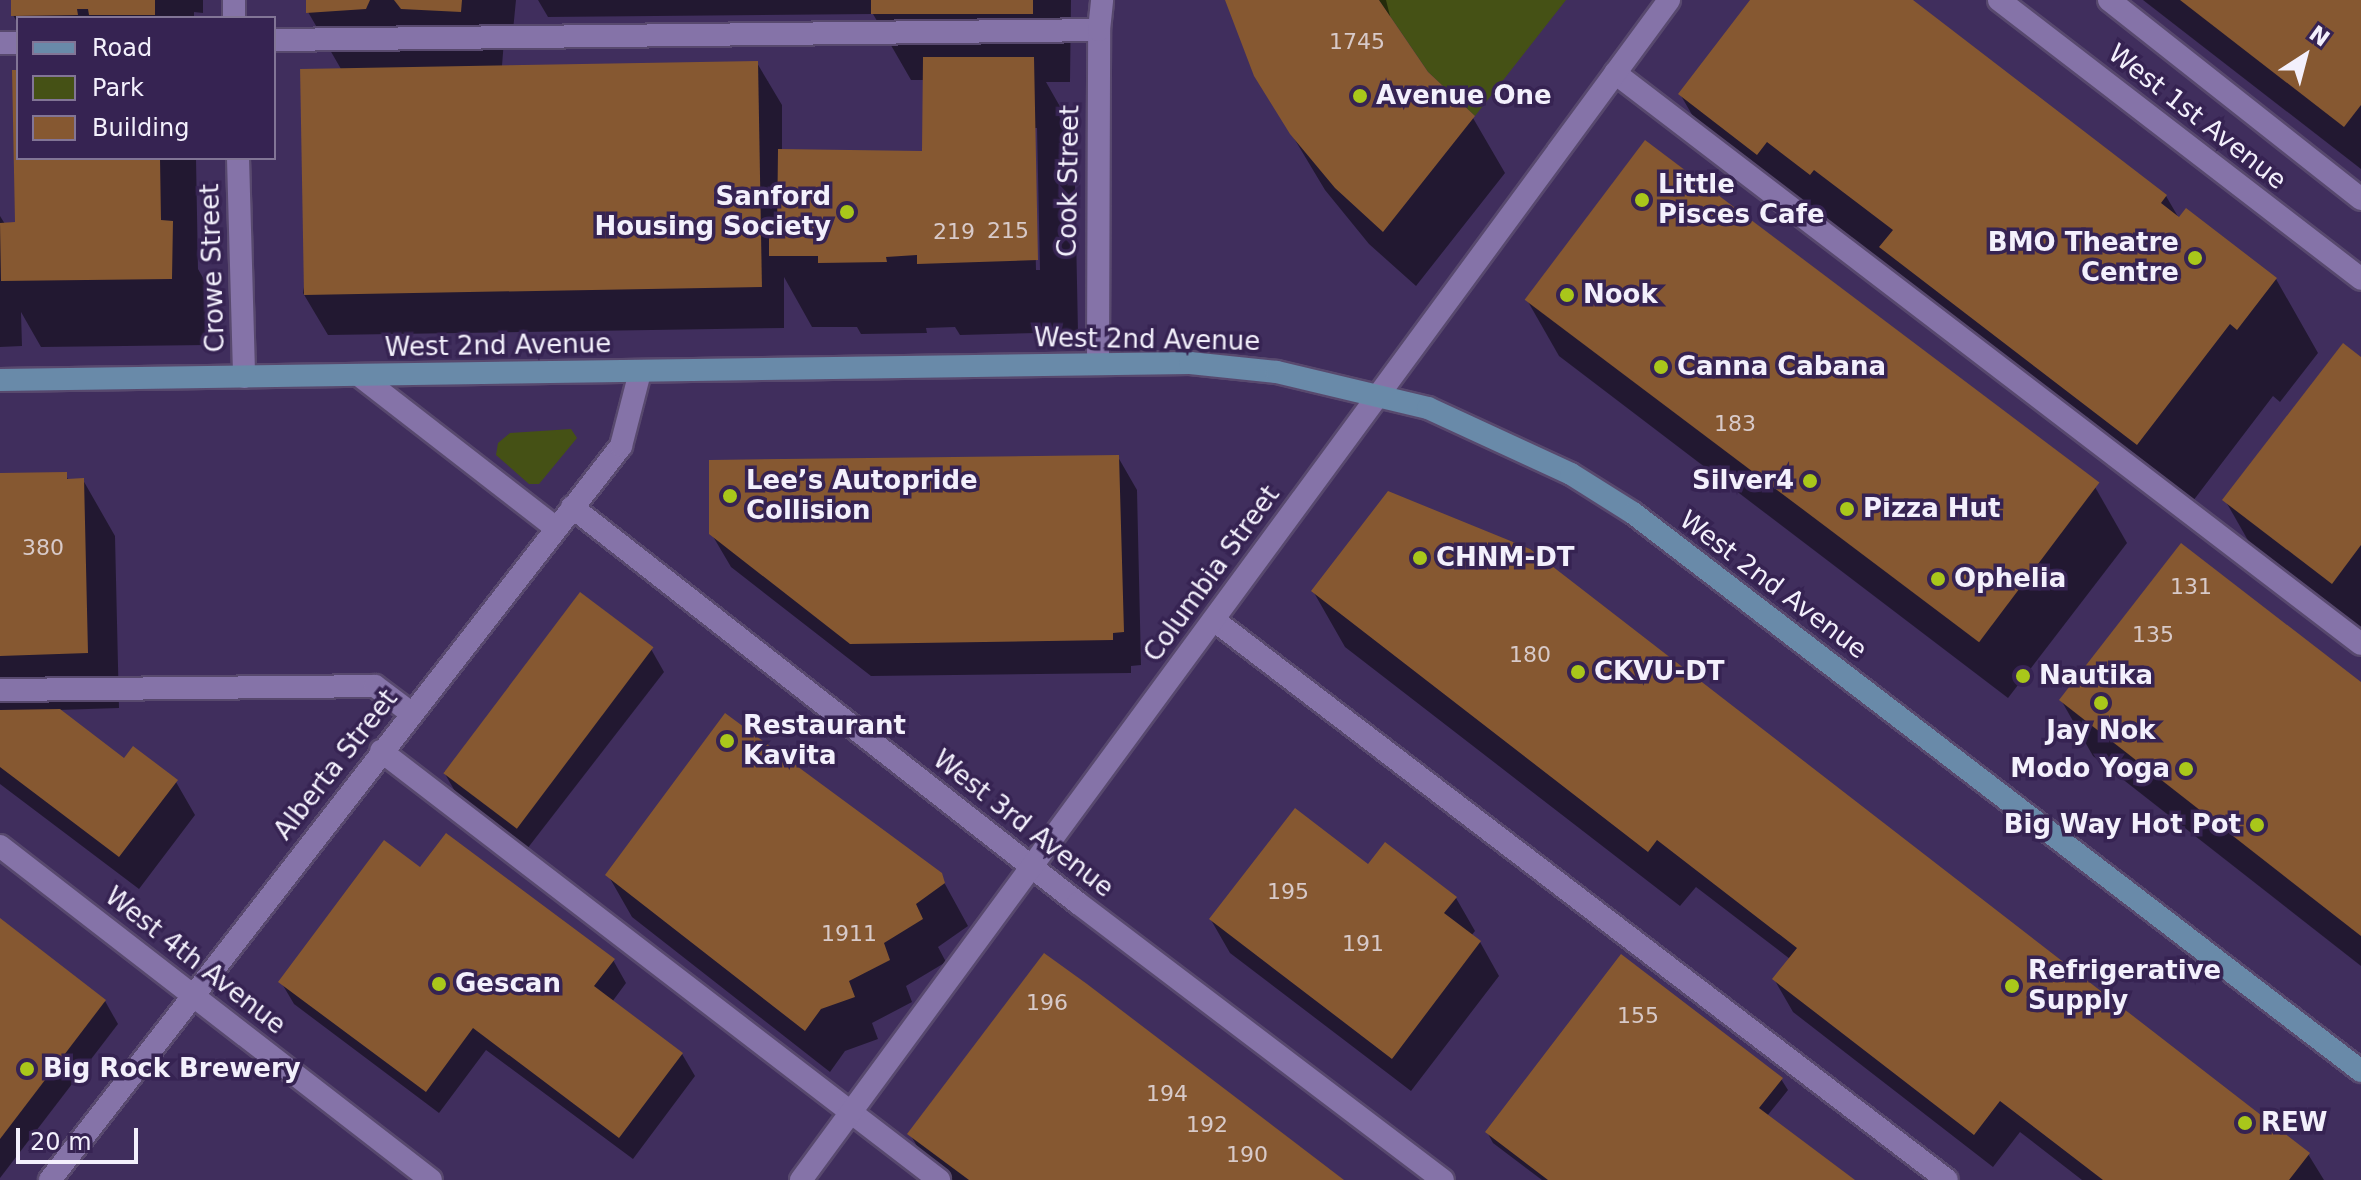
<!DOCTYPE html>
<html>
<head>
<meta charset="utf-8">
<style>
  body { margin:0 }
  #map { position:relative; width:2361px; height:1180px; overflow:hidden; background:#402e5d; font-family:"DejaVu Sans",sans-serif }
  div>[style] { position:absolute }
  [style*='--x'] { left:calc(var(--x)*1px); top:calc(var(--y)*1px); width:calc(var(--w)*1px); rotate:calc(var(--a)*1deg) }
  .green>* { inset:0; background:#455115 }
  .shadow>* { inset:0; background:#0007 }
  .building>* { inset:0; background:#865831; transform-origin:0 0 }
  .roads { filter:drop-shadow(2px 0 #58496e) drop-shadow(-2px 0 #58496e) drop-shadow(0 2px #58496e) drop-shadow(0 -2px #58496e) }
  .service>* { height:22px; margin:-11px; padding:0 11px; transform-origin:11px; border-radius:11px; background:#8573a8 }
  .minor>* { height:22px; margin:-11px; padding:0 11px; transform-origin:11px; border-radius:11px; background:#8573a8 }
  .secondary>* { height:22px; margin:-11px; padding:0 11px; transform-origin:11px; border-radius:11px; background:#698aa9 }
  .dots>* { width:22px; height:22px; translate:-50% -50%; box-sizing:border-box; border:4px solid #362352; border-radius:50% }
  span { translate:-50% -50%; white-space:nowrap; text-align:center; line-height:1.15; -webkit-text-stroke:7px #362352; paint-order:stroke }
  .number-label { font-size:22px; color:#d8cac9 }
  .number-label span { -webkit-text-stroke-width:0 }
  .poi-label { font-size:26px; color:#f3f0fc; font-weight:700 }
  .left { translate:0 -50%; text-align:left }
  .right { translate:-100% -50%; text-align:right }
  .street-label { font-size:26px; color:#f3f0fc }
  .legend { position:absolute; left:16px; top:16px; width:260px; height:144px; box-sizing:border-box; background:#362352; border:2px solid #827596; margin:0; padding:10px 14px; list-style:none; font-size:24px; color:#f3f0fc }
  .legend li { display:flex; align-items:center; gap:16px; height:40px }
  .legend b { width:40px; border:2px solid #827596 }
  .north { position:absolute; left:2265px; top:16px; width:80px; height:80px; -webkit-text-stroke:6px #362352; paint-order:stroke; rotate:36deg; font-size:22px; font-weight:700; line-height:32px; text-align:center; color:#f3f0fc }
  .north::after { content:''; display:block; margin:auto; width:28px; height:36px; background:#f3f0fc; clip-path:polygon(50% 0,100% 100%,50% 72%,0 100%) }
  .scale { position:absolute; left:16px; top:1128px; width:122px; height:36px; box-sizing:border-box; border:4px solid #f3f0fc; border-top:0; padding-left:10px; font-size:24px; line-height:28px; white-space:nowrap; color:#f3f0fc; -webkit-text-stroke:6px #362352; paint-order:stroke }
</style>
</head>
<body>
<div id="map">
  <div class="green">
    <i style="clip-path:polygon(1379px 0,1566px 0,1475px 116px,1428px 72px)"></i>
    <i style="clip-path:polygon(571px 429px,577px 438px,539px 484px,529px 484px,496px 455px,498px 443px,510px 433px)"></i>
  </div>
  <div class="shadow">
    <i style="clip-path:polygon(13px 0,203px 0,203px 13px,194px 12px,194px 18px,18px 18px,18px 24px,13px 15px)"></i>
    <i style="clip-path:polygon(evenodd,308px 0,516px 0,512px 41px,504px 40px,502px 66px,757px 63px,782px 105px,782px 152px,924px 153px,925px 80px,911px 80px,873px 14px,548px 17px,538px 0,1071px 0,1070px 82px,1046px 82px,1074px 131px,1078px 332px,960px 335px,955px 327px,926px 328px,927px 333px,861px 334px,857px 327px,812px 327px,784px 277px,784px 328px,328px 335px,303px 293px,341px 69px,308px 12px,308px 0,1033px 128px,1037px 128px,1040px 270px,1036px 270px,1033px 128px)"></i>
    <i style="clip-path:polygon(1227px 0,1386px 0,1392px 24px,1426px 74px,1473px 118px,1505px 173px,1416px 286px,1369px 244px,1325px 190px,1256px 75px)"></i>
    <i style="clip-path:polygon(1752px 0,1909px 0,2166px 196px,2180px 220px,2276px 279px,2318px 353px,2280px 402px,2273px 396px,2180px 518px,1924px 321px,1896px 272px,1857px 242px,1853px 247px,1723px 168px,1680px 94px)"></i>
    <i style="clip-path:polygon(2143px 0,2361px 0,2361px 169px)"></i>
    <i style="clip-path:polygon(18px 72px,18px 158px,196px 158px,198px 269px,210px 290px,209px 345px,41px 347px,21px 312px,22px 346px,0 347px,0 216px,5px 224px,17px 224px)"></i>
    <i style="clip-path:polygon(1527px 300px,2095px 487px,2127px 543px,2008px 698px,1559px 356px)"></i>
    <i style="clip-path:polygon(2361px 359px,2361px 644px,2266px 572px,2225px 500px)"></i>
    <i style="clip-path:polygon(1118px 457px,1137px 490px,1141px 665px,1131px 666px,1131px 673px,871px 676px,731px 567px,711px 533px)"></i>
    <i style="clip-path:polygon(65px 474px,69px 481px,83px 480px,115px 536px,119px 708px,58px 710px,124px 761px,176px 782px,195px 815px,139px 889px,0 784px,0 475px)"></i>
    <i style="clip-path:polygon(1313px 591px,2308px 1154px,2324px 1180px,2082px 1180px,2020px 1132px,1993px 1167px,1793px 1012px,1774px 979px,1790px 959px,1696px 887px,1680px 906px,1345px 647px)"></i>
    <i style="clip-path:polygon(651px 649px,664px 672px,527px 849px,457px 795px,444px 772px)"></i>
    <i style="clip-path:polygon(2361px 685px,2361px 966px,2093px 756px,2061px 700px)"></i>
    <i style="clip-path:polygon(1368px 867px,1456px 898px,1475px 931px,1471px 936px,1480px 942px,1499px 976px,1411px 1091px,1230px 953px,1211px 920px)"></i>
    <i style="clip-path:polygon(421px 869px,613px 960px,626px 983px,612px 1002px,682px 1054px,695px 1076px,633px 1159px,486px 1050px,439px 1113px,294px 1004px,281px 982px)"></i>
    <i style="clip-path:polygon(608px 875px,940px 875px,968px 926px,938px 947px,946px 962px,906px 986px,912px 1002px,872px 1023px,878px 1039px,845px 1051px,830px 1072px,632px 917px)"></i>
    <i style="clip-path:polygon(0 921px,105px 1001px,118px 1024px,0 1178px)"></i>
    <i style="clip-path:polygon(1781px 1079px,1788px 1090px,1767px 1116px,1852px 1180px,1542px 1180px,1493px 1143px,1487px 1132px)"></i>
    <i style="clip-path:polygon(910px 1134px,1341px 1180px,946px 1180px,929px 1167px)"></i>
  </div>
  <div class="building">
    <i style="clip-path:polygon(11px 0,155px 0,155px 15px,89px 15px,88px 9px,77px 9px,78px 15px,11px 16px)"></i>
    <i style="clip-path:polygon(306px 0,370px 0,366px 9px,306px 13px)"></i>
    <i style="clip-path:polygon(394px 0,462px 0,461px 12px,401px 9px)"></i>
    <i style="left:871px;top:0;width:162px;height:14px"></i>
    <i style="clip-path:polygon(1225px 0,1379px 0,1428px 72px,1475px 116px,1383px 232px,1335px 188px,1290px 134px,1254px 76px)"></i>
    <i style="clip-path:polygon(1750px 0,1913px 0,2167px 195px,2161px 203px,2179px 217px,2186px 208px,2277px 278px,2237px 330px,2230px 324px,2137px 445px,1879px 247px,1893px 230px,1814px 170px,1810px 175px,1767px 142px,1757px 155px,1678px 94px)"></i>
    <i style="clip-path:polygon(2180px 0,2361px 0,2361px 105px,2344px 127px)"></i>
    <i style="clip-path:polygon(923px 57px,1034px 57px,1038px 260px,917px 264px,917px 255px,886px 257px,887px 262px,818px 263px,818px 256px,769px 256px,769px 232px,777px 232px,778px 149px,922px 151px)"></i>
    <i style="left:758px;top:61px;width:226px;height:458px;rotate:89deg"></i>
    <i style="clip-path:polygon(12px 70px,18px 70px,18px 158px,160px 158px,161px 220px,173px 221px,172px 279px,1px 281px,0 223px,15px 222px)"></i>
    <i style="left:1645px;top:140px;width:569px;height:200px;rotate:37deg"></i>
    <i style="clip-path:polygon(2343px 343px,2361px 357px,2361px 545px,2332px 584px,2222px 500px)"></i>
    <i style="clip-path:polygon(1119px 455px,1124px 632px,1113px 633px,1113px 640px,850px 644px,709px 534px,709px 460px)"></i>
    <i style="clip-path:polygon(67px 472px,67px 479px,84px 478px,88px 653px,0 656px,0 473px)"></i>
    <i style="clip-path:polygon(1388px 491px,1530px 549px,2310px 1153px,2289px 1180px,2103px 1180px,2000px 1101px,1974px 1135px,1772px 979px,1797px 948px,1657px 840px,1648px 852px,1311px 591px)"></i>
    <i style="clip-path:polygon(2181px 543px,2361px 682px,2361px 936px,2059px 700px)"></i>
    <i style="left:580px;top:592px;width:92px;height:227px;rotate:37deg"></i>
    <i style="clip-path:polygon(60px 709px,124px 758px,133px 746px,178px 780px,119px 857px,0 767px,0 710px)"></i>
    <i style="clip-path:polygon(725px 713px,942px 873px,945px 883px,916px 904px,923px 919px,884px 943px,890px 960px,849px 981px,855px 997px,821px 1009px,805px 1031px,605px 875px)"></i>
    <i style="clip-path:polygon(1295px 808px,1368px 864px,1385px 842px,1457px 897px,1444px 913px,1481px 941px,1392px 1059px,1209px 919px)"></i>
    <i style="clip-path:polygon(446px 833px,615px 959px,594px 986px,683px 1053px,619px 1138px,473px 1028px,426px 1092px,278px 982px,384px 840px,420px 867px)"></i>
    <i style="clip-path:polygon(0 918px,106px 1000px,0 1139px)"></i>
    <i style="clip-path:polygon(1044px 953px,1087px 984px,1344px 1180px,969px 1180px,907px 1134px)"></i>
    <i style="clip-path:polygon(1621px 954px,1783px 1078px,1759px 1108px,1855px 1180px,1548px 1180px,1485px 1132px)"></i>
  </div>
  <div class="roads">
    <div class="service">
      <i style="--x:274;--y:40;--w:825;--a:-0.69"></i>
      <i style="--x:0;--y:43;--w:18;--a:0"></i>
      <i style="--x:1615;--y:73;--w:939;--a:37.43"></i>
      <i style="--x:1214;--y:620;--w:922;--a:37.38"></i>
      <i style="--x:0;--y:690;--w:375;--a:-0.6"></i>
      <i style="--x:375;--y:686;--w:45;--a:36.9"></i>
      <i style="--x:381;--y:751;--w:704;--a:37.55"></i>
    </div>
    <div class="minor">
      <i style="--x:234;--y:0;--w:18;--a:90"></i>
      <i style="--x:1999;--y:0;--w:457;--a:37.6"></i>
      <i style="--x:2109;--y:0;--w:321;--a:38.3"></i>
      <i style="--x:238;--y:158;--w:219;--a:88.4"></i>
      <i style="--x:1098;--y:363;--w:333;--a:-89.8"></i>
      <i style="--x:1099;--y:30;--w:30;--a:-84"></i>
      <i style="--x:360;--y:376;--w:248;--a:37.8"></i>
      <i style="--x:572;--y:507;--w:643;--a:38.05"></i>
      <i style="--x:1078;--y:903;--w:458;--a:37.2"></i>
      <i style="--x:0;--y:846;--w:545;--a:37.77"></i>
      <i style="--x:50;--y:1180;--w:930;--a:-52.12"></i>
      <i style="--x:621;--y:446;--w:76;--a:-75.6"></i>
      <i style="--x:801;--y:1180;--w:1465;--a:-53.66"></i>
    </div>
    <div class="secondary">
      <i style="--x:0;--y:380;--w:1190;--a:-0.82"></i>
      <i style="--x:1190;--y:363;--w:87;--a:5.9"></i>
      <i style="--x:1277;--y:372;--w:155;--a:13.4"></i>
      <i style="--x:1428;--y:408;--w:157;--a:24.8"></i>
      <i style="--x:1571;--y:474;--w:73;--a:32.2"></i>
      <i style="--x:1633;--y:513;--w:917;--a:37.47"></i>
    </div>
  </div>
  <div class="dots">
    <i style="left:1360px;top:96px;background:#a9c71a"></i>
    <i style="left:1642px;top:200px;background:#a9c71a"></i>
    <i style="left:847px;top:212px;background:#a9c71a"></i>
    <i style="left:2195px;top:258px;background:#a9c71a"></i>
    <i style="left:1567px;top:295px;background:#a9c71a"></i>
    <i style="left:1661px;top:367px;background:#a9c71a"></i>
    <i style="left:1810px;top:481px;background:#a9c71a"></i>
    <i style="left:730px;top:496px;background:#a9c71a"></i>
    <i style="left:1847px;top:509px;background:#a9c71a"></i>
    <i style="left:1420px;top:558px;background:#a9c71a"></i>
    <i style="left:1938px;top:579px;background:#a9c71a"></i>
    <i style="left:1578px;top:672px;background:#a9c71a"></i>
    <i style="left:2023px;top:676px;background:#a9c71a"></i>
    <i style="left:2101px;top:703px;background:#a9c71a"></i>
    <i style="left:727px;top:741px;background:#a9c71a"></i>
    <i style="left:2186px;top:769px;background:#a9c71a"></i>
    <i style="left:2257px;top:825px;background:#a9c71a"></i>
    <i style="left:439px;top:984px;background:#a9c71a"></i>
    <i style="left:2012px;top:986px;background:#a9c71a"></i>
    <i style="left:27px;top:1069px;background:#a9c71a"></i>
    <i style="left:2245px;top:1123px;background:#a9c71a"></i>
  </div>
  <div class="number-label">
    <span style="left:1357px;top:42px">1745</span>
    <span style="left:1008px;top:231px">215</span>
    <span style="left:954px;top:232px">219</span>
    <span style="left:1735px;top:424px">183</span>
    <span style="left:43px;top:548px">380</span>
    <span style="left:2191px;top:587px">131</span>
    <span style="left:2153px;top:635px">135</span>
    <span style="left:1530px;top:655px">180</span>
    <span style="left:1288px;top:892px">195</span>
    <span style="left:849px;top:934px">1911</span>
    <span style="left:1363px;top:944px">191</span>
    <span style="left:1047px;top:1003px">196</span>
    <span style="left:1638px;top:1016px">155</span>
    <span style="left:1167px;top:1094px">194</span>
    <span style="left:1207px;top:1125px">192</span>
    <span style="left:1247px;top:1155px">190</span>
  </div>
  <div class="poi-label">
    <span class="left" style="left:1376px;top:96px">Avenue One</span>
    <span class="left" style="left:1658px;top:200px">Little<br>Pisces Cafe</span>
    <span class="right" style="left:831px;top:212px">Sanford<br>Housing Society</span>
    <span class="right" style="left:2179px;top:258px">BMO Theatre<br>Centre</span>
    <span class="left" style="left:1583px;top:295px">Nook</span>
    <span class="left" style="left:1677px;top:367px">Canna Cabana</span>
    <span class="left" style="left:746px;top:496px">Lee’s Autopride<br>Collision</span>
    <span class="right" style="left:1794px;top:481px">Silver4</span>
    <span class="left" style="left:1863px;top:509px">Pizza Hut</span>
    <span class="left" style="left:1436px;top:558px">CHNM-DT</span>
    <span class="left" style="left:1954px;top:579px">Ophelia</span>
    <span class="left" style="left:1594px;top:672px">CKVU-DT</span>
    <span class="left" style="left:2039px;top:676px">Nautika</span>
    <span class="left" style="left:743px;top:741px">Restaurant<br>Kavita</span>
    <span style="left:2101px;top:731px">Jay Nok</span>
    <span class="right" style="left:2170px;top:769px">Modo Yoga</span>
    <span class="right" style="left:2241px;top:825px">Big Way Hot Pot</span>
    <span class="left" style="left:2028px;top:986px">Refrigerative<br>Supply</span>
    <span class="left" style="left:455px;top:984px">Gescan</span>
    <span class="left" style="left:43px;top:1069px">Big Rock Brewery</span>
    <span class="left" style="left:2261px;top:1123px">REW</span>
  </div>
  <div class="street-label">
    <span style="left:2197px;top:117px;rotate:38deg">West 1st Avenue</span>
    <span style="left:1069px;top:181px;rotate:-89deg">Cook Street</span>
    <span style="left:213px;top:268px;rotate:-92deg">Crowe Street</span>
    <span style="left:1147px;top:340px;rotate:1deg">West 2nd Avenue</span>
    <span style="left:498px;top:346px;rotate:-1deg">West 2nd Avenue</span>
    <span style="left:1212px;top:574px;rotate:-54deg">Columbia Street</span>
    <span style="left:1773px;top:585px;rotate:37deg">West 2nd Avenue</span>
    <span style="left:336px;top:765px;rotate:-52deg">Alberta Street</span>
    <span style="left:1023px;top:824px;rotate:38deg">West 3rd Avenue</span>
    <span style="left:195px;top:961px;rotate:38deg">West 4th Avenue</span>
  </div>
  <ul class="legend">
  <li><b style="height:10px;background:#698aa9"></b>Road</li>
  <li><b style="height:22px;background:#455115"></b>Park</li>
  <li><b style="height:22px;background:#865831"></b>Building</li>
  </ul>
  <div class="north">N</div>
  <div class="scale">20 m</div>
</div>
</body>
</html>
